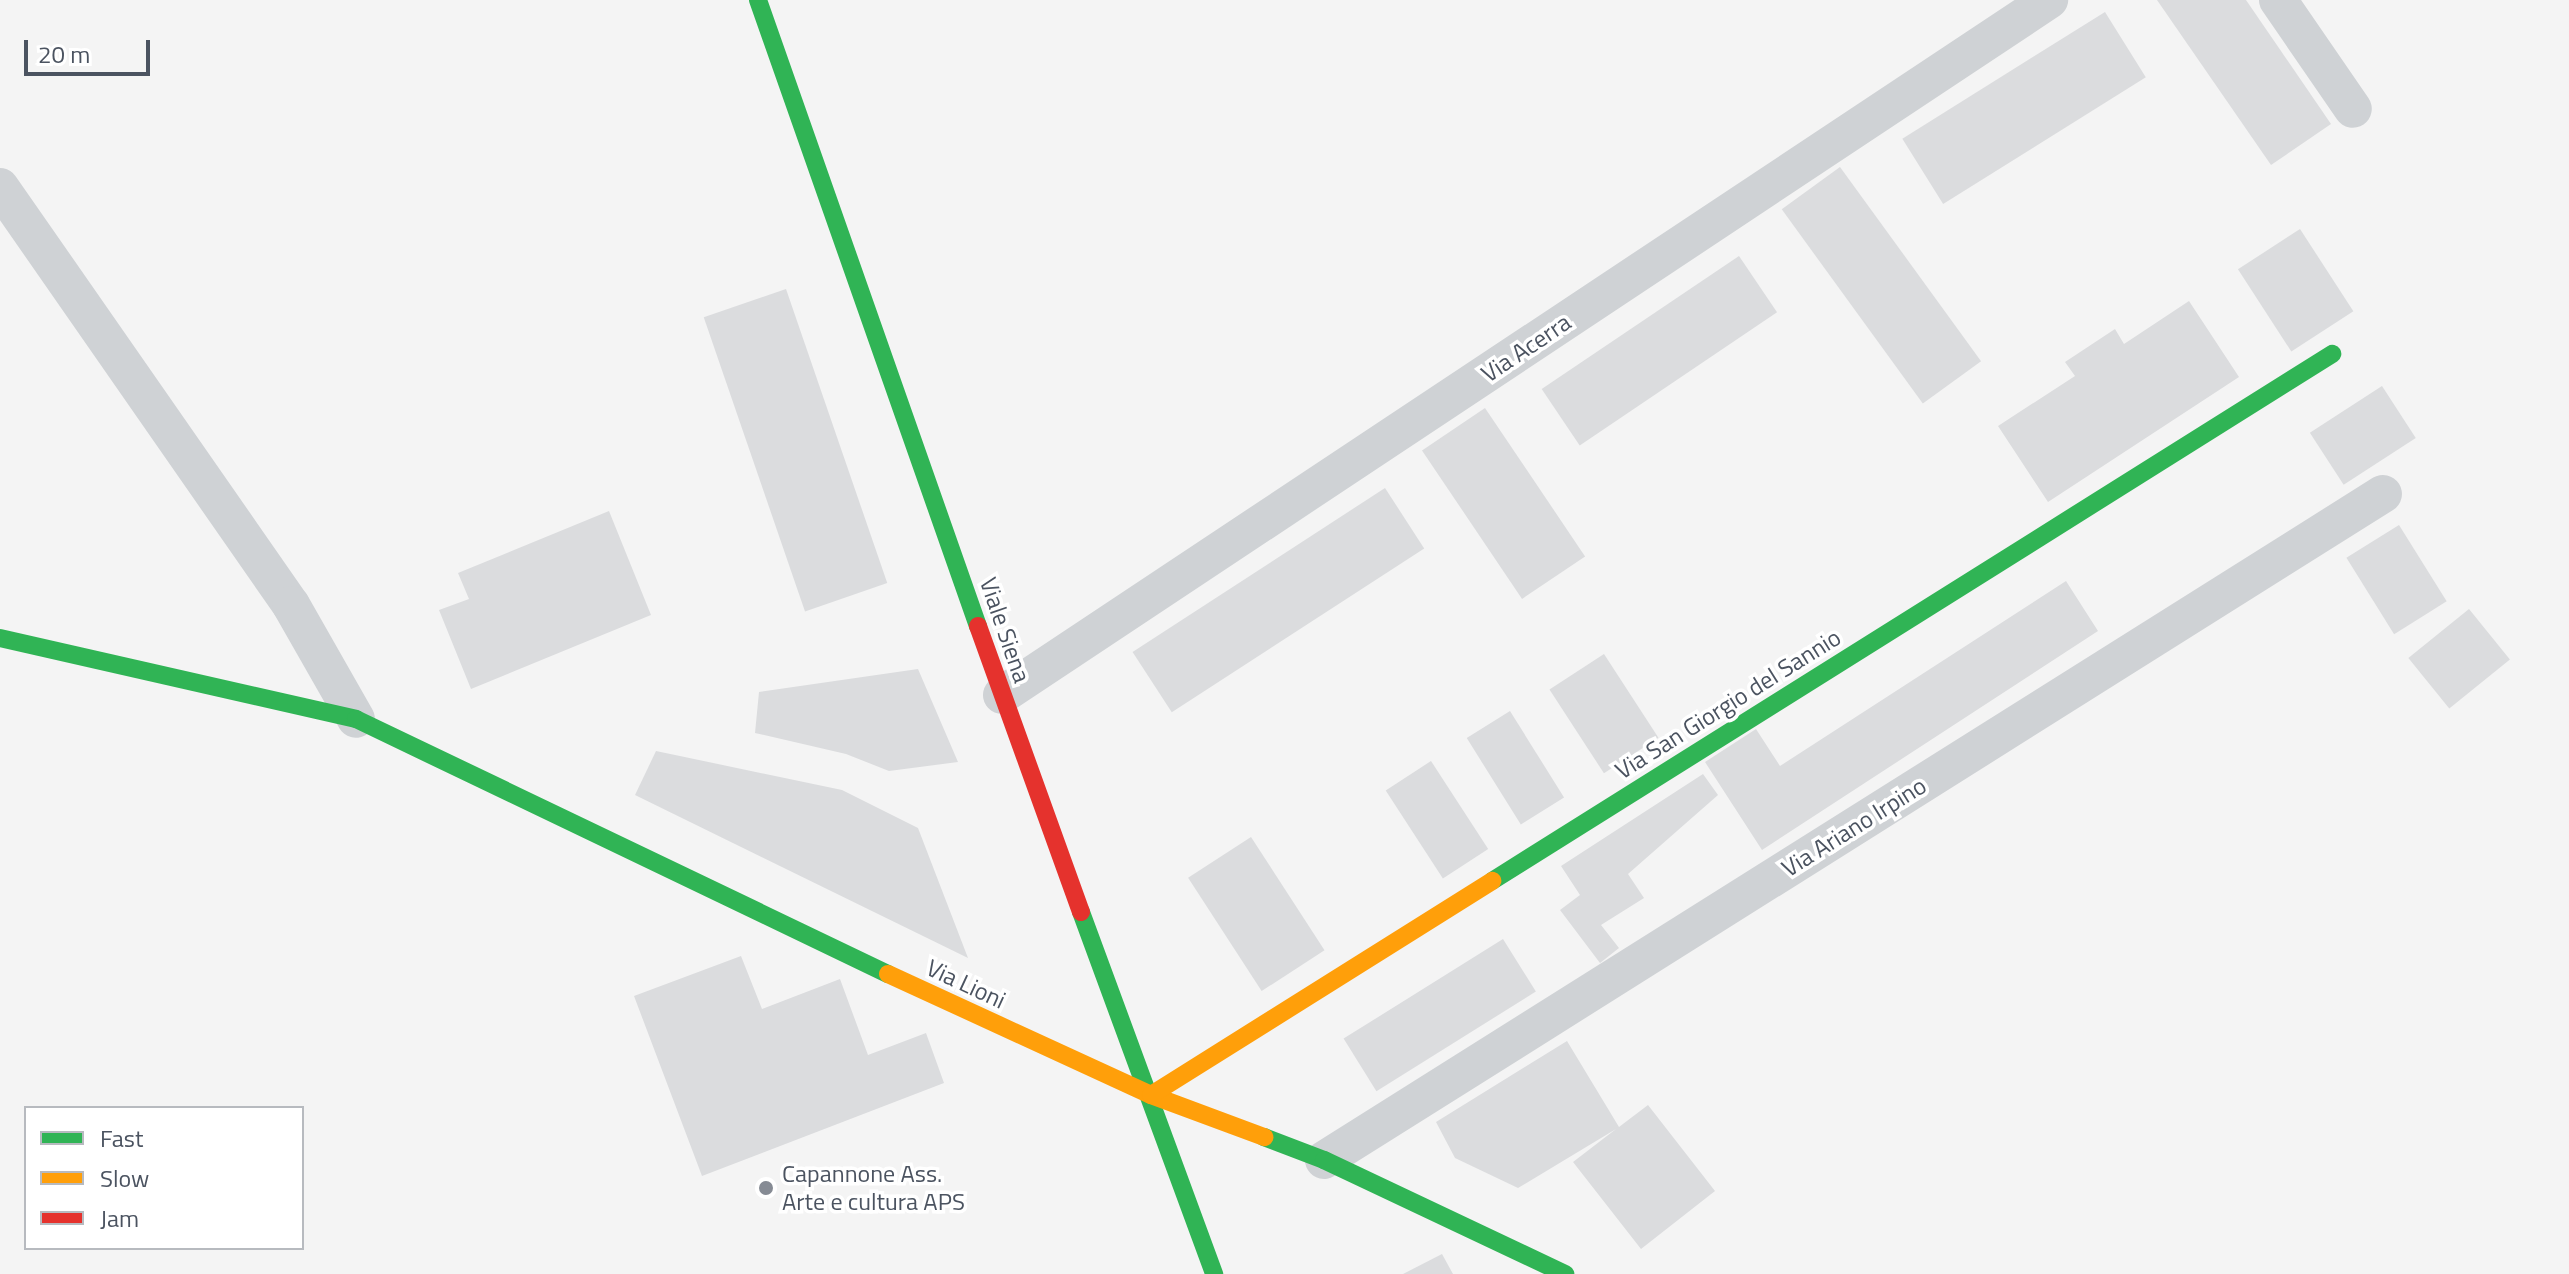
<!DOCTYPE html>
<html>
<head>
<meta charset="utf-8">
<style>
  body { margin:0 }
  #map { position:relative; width:2569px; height:1274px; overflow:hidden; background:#f4f4f4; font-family:"Titillium Web",sans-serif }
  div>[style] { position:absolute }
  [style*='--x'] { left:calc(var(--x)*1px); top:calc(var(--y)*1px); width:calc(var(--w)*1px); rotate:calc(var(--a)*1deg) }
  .building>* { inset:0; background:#dbdcde; transform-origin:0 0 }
  .street>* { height:38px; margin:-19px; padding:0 19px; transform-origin:19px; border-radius:19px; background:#cfd2d5 }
  .fast>* { height:18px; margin:-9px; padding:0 9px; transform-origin:9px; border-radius:9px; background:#30b455 }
  .slow>* { height:18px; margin:-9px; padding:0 9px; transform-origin:9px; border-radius:9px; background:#ff9f0a }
  .jam>* { height:18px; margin:-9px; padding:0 9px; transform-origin:9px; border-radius:9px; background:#e5322d }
  .dots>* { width:22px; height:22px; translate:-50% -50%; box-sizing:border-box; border:4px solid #fff; border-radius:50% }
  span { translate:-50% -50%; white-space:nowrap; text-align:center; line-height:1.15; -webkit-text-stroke:7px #fff; paint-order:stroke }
  .street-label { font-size:24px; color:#4b5360 }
  .poi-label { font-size:24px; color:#4b5360 }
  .left { translate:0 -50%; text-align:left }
  .legend { position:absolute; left:24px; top:1106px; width:280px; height:144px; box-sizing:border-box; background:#fff; border:2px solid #b7babf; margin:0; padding:10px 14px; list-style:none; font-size:24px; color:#4b5360 }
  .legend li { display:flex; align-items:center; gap:16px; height:40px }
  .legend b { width:40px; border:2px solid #b7babf }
  .scale { position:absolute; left:24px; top:40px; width:126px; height:36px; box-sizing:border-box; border:4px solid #4b5360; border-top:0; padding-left:10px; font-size:24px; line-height:28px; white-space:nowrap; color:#4b5360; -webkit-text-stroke:6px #fff; paint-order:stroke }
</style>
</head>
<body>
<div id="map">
  <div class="building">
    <i style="clip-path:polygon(2157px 0,2246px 0,2331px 124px,2271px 165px)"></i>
    <i style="left:2105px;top:12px;width:77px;height:239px;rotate:58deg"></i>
    <i style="left:1840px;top:167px;width:240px;height:72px;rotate:54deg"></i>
    <i style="left:2300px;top:229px;width:98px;height:74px;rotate:57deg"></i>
    <i style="left:1739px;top:256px;width:68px;height:238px;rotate:56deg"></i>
    <i style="left:786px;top:289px;width:311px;height:87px;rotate:71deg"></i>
    <i style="clip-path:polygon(2189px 301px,2239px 377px,2048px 502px,1998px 426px,2075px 376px,2065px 362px,2115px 329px,2124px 344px)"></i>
    <i style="left:2382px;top:386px;width:62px;height:86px;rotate:57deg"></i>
    <i style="left:1485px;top:408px;width:179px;height:76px;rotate:56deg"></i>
    <i style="left:1385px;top:488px;width:72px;height:301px;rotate:57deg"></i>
    <i style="clip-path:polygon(609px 511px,651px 615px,471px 689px,439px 610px,469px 599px,458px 573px)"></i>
    <i style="left:2399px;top:525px;width:90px;height:62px;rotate:58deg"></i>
    <i style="clip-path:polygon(2066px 581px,2098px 631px,1762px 850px,1705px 762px,1756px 729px,1780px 766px)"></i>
    <i style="left:2469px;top:609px;width:65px;height:78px;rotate:51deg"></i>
    <i style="left:1604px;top:654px;width:100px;height:65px;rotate:57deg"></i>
    <i style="clip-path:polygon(918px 669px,958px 762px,889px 771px,846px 754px,755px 733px,759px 692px)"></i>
    <i style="left:1510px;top:711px;width:102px;height:51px;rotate:58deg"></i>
    <i style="clip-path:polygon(656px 751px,842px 790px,918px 828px,968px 958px,635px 795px)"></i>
    <i style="left:1431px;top:761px;width:105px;height:54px;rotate:57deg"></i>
    <i style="clip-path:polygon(1703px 774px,1718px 795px,1628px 874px,1644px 898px,1601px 925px,1619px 948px,1600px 963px,1560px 910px,1580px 895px,1561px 866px)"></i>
    <i style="left:1251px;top:837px;width:135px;height:75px;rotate:57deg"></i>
    <i style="left:1503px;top:939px;width:62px;height:188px;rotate:58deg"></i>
    <i style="clip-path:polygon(741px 956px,762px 1009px,840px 979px,868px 1055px,926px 1033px,944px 1083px,702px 1176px,634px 996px)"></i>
    <i style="clip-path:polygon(1567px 1041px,1619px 1127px,1648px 1105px,1715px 1191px,1641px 1249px,1573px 1162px,1616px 1129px,1518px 1188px,1455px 1158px,1436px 1122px)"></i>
    <i style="clip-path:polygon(1442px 1254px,1453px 1274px,1403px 1274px)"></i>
  </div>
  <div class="street">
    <i style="--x:2278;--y:0;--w:132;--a:55.5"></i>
    <i style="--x:0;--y:187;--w:509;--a:55.16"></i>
    <i style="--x:291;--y:605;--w:131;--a:60.3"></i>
    <i style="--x:1002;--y:695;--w:1257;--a:-33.58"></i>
    <i style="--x:1324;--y:1160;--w:1251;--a:-32.17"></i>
  </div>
  <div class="fast">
    <i style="--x:758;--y:0;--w:664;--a:70.64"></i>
    <i style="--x:0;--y:638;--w:365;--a:12.8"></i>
    <i style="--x:356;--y:719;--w:590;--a:25.61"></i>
    <i style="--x:1492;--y:881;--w:992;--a:-32.1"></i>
    <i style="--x:1081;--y:912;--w:386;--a:69.8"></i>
    <i style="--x:1264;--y:1137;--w:64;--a:21"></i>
    <i style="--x:1324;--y:1160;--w:267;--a:25.3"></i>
  </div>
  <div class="slow">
    <i style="--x:888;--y:974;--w:289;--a:24.7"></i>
    <i style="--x:1151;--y:1095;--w:121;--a:20.4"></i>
    <i style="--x:1151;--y:1095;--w:403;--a:-32.1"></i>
  </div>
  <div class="jam">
    <i style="--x:978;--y:626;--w:304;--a:70.2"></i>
  </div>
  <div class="dots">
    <i style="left:766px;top:1188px;background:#868b94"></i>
  </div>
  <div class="street-label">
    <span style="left:1526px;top:348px;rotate:-34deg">Via Acerra</span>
    <span style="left:1005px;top:630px;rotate:71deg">Viale Siena</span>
    <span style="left:1728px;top:704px;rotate:-32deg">Via San Giorgio del Sannio</span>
    <span style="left:1854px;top:827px;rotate:-32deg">Via Ariano Irpino</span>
    <span style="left:966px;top:984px;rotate:25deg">Via Lioni</span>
  </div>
  <div class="poi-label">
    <span class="left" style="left:782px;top:1188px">Capannone Ass.<br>Arte e cultura APS</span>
  </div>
  <ul class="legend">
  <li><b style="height:10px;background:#30b455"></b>Fast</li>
  <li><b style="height:10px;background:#ff9f0a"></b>Slow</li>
  <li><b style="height:10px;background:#e5322d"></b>Jam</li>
  </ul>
  <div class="scale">20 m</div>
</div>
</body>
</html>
